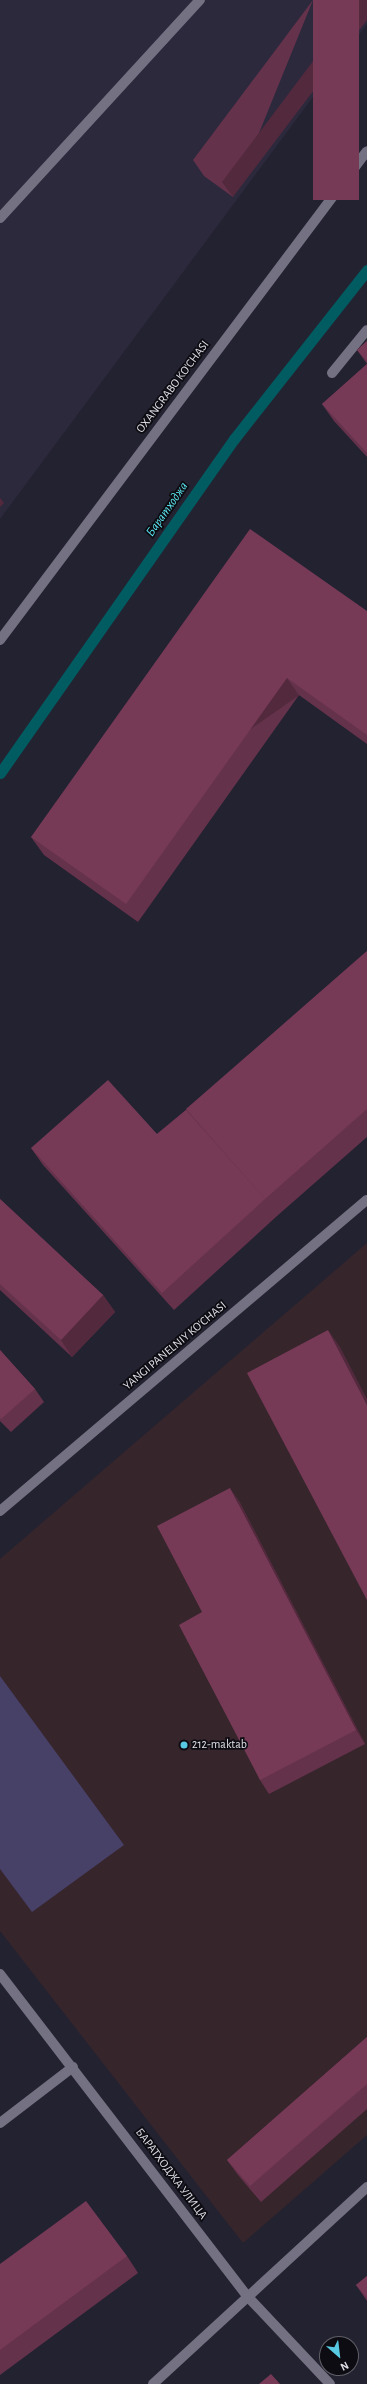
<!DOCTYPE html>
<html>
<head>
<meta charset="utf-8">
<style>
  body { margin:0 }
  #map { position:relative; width:367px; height:2384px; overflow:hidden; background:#232230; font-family:"Alegreya Sans",sans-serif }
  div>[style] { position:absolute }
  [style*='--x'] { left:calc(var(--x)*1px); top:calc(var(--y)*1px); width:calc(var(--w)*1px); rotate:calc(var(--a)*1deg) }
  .built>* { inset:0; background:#2c293d }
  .education>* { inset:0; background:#37252c }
  .green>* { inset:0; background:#474168 }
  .stream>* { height:11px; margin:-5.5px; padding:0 5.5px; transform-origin:5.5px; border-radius:5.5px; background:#015c62 }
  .minor>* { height:10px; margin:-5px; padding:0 5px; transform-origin:5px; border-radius:5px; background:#737182 }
  .wall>* { inset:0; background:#65324b }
  .shaded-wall>* { inset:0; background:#53293d; transform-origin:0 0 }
  .building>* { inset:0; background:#763a57; transform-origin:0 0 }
  .dots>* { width:11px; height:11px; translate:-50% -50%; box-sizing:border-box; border:2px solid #0d0c12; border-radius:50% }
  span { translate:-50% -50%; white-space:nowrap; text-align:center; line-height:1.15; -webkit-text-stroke:3.5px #0d0c12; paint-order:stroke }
  .street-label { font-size:12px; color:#e0dfe8 }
  .poi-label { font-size:12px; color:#e0dfe8 }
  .left { translate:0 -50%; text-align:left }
  .water-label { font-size:13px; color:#5cebf5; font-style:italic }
  .north { position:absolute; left:319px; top:2336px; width:40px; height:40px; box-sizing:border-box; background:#0d0c12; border:1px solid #616068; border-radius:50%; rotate:152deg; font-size:11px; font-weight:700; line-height:16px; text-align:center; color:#e0dfe8 }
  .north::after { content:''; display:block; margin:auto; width:14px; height:18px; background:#57c9e2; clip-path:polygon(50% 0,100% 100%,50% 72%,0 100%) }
</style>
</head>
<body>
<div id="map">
  <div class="built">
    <i style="clip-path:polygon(0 0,367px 0,367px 24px,0 519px)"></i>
  </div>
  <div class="education">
    <i style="clip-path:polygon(367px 1243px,367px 2135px,243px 2243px,0 1931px,0 1559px)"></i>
  </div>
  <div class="green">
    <i style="clip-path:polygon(0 1676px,124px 1845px,32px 1912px,0 1869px)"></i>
  </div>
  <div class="stream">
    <i style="--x:0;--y:773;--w:408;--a:-55"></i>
    <i style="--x:234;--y:439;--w:215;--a:-51.8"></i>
  </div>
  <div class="minor">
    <i style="--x:0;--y:218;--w:296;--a:-47.5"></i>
    <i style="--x:332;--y:373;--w:55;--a:-50.9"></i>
    <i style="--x:0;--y:640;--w:611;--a:-53.11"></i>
    <i style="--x:0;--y:1511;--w:481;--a:-40.3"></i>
    <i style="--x:0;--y:1974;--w:409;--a:52.5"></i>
    <i style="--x:249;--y:2298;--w:118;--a:46.7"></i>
    <i style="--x:0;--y:2123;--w:92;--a:-37.5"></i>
    <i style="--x:153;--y:2384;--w:291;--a:-42.6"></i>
  </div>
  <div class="wall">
    <i style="clip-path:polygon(313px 0,233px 197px,204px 176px,193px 160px)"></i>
    <i style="clip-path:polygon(367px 341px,367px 364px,357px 350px)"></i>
    <i style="clip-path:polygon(367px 364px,367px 457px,334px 421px,322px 404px)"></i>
    <i style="clip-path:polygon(367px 611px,367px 744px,299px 695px,138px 922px,44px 855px,31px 837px)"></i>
    <i style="clip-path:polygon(367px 951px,367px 1137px,277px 1216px,174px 1310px,43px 1165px,31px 1148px,157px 1134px,186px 1110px)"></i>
    <i style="clip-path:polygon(0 1199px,103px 1295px,115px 1312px,72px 1357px,0 1290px)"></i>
    <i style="clip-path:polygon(0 1350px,35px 1389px,44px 1402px,11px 1432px,0 1421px)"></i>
    <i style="clip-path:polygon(239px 1501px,365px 1744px,269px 1794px,260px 1780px,202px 1612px)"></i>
    <i style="clip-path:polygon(367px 2037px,367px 2109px,261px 2202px,238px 2175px,227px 2160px)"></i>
    <i style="clip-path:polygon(127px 2256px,138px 2273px,0 2375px,0 2264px)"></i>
    <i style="clip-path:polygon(367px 2276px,367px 2301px,356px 2285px)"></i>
  </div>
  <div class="shaded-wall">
    <i style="clip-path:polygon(359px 0,367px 0,367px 20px,233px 197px,222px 182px)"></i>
    <i style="clip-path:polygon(0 498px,4px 503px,0 507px)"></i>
    <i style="left:287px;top:678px;width:21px;height:277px;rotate:55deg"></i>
    <i style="clip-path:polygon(103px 1295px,115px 1312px,72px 1357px,61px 1340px)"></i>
    <i style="clip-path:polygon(328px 1330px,340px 1347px,367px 1399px,367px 1405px)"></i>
    <i style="clip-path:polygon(230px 1488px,239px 1501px,365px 1744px,356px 1730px)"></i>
  </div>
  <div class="building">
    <i style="left:313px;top:0;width:46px;height:200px"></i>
    <i style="clip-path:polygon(367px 341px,367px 361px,357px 350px)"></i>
    <i style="clip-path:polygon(367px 364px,367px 453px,322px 404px)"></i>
    <i style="clip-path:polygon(250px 529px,367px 611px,367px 735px,287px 678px,126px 904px,31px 837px)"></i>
    <i style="clip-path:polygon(367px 951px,367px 1109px,265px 1199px,186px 1109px)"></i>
    <i style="clip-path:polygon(108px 1080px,157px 1134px,186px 1110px,265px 1199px,162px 1293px,31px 1148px)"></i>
    <i style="clip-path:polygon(0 1199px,103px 1295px,61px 1340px,0 1284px)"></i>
    <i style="clip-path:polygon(328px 1330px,367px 1405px,367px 1600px,247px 1373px)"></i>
    <i style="clip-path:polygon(0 1350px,35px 1389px,1px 1419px,0 1418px)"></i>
    <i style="clip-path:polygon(230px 1488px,356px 1730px,260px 1780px,179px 1625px,202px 1612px,157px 1526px)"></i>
    <i style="clip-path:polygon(367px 2037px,367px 2084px,250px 2186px,227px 2160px)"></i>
    <i style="clip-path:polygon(86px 2201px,127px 2256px,0 2350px,0 2264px)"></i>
    <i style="clip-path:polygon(367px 2276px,367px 2298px,356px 2285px)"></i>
    <i style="clip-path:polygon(271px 2374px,280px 2384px,259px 2384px)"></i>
  </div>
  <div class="dots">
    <i style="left:184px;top:1745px;background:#57c9e2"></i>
  </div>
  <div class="street-label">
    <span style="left:173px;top:387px;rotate:-53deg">OXANGRABO KO'CHASI</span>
    <span style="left:175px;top:1346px;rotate:-40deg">YANGI PANELNIY KO'CHASI</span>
    <span style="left:171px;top:2174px;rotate:53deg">БАРАТХОДЖА УЛИЦА</span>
  </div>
  <div class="poi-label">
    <span class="left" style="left:192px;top:1745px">212-maktab</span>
  </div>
  <div class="water-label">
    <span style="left:168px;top:510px;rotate:-55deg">Баратходжа</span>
  </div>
  <div class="north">N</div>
</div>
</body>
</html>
